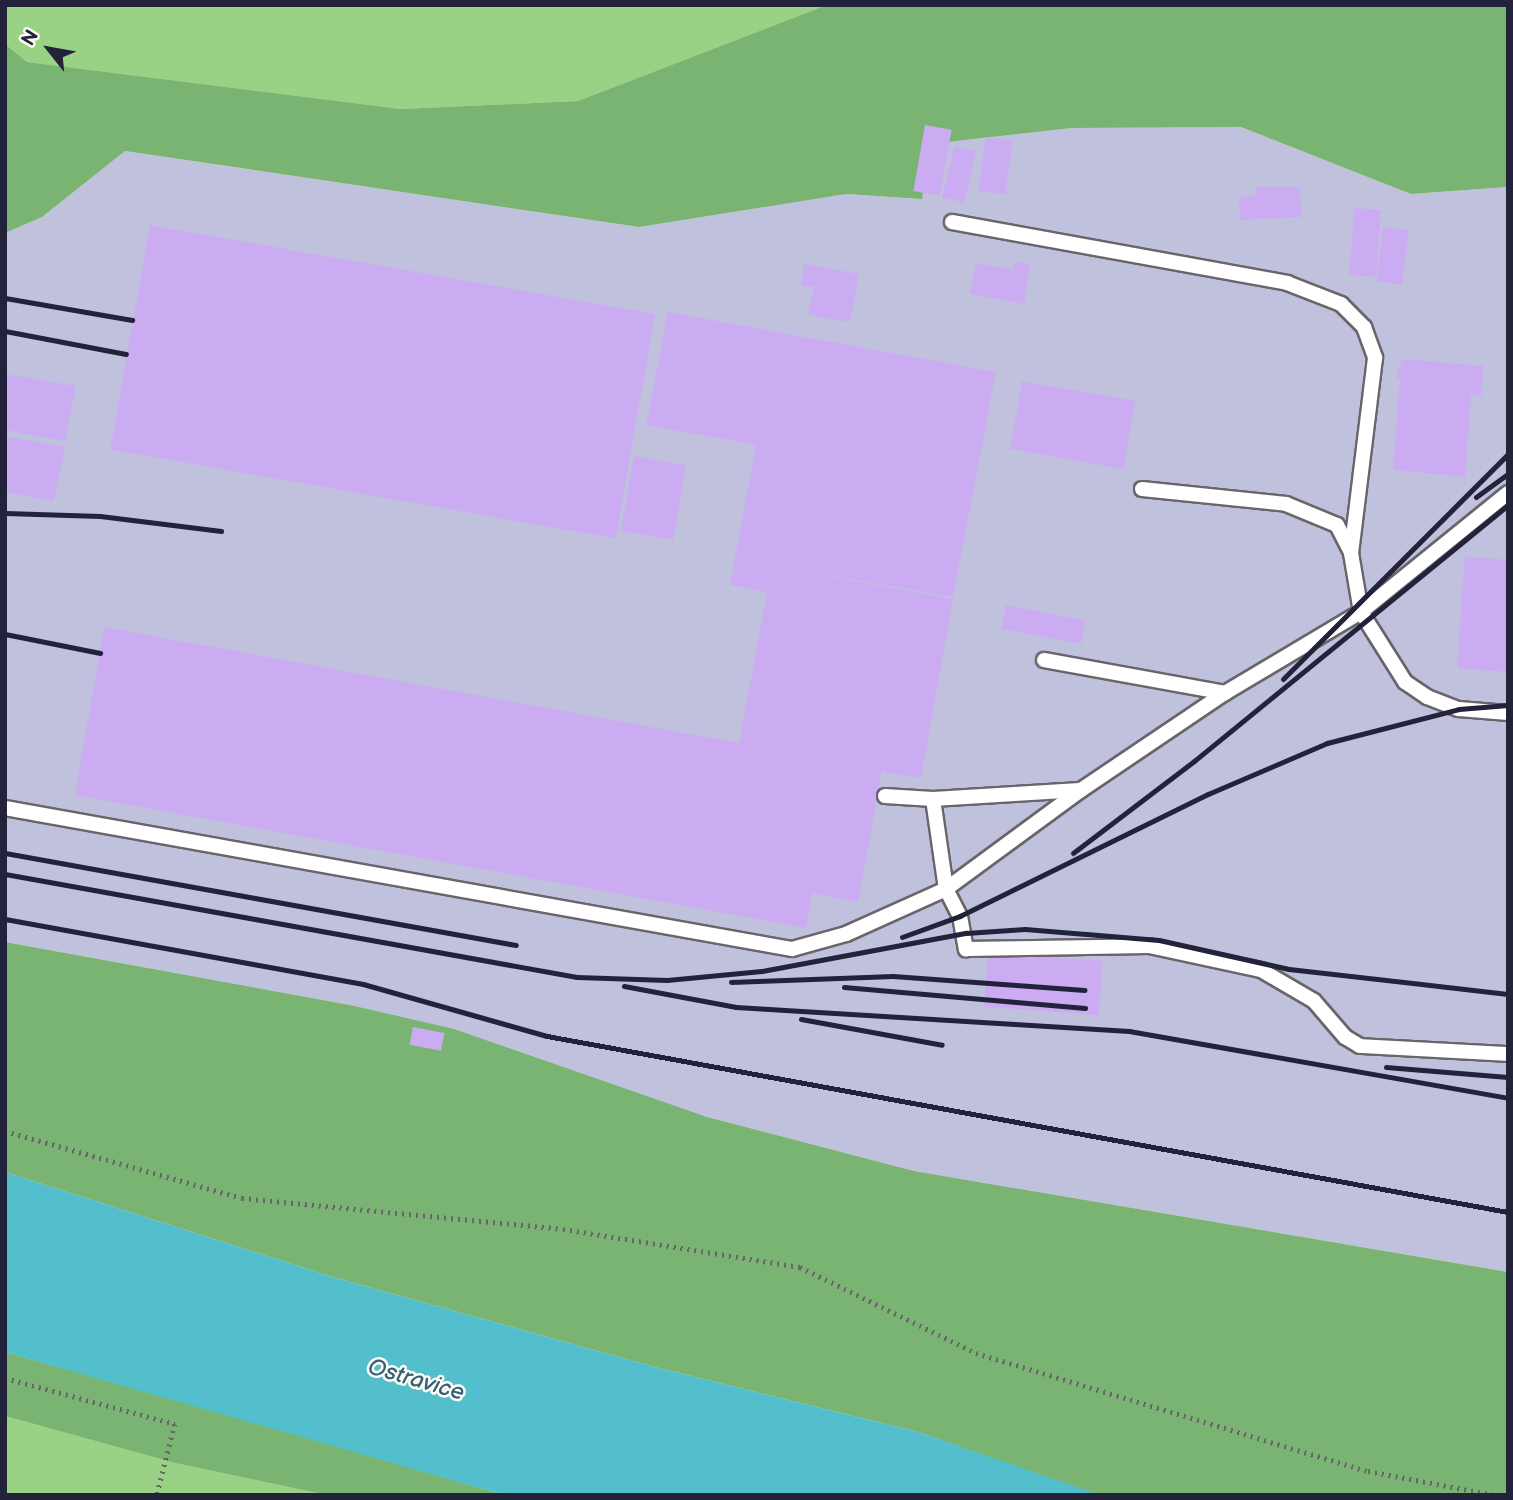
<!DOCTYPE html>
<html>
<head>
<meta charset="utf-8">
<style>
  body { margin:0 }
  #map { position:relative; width:1513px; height:1500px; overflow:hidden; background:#ece2c1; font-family:"Balsamiq Sans",sans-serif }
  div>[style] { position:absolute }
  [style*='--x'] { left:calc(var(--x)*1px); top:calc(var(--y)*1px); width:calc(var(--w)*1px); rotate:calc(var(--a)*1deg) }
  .industrial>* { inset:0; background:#c0c2dd }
  .green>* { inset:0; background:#99d284 }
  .forest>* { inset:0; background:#7ab472 }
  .water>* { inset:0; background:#53bfcc }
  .building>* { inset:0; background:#cbacf2; transform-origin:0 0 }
  .path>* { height:4.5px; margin-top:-2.25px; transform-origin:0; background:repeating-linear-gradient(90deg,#69656a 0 2px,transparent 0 7px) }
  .roads { filter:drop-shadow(2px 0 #69656a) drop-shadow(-2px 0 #69656a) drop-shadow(0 2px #69656a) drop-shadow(0 -2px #69656a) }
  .lane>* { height:14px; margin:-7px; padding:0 7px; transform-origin:7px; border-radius:7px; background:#fff }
  .rail>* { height:5px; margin:-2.5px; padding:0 2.5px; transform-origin:2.5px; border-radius:2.5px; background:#22223b }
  span { translate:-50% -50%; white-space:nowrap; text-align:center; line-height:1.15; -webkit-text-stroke:5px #fdfcf7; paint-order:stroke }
  .water-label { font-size:23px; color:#366175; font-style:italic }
  .frame { position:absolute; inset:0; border:7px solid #22223b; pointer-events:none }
  .north { position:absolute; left:14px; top:14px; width:70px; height:70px; -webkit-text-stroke:5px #fdfcf7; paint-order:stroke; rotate:301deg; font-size:19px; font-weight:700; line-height:28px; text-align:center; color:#22223b }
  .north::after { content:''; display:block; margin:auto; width:24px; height:32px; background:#22223b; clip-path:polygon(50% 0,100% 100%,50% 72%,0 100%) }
</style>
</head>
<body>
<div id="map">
  <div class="industrial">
    <i style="clip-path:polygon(1241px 127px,1411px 194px,1508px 187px,1508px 1272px,914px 1171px,707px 1117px,350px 1005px,5px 942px,5px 233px,42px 217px,125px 151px,638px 227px,846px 194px,921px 199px,930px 144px,1072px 128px)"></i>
  </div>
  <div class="green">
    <i style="clip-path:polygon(5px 5px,827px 5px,578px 101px,401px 109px,27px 62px,5px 44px)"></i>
    <i style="clip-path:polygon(5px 1416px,175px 1463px,327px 1495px,5px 1495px)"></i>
  </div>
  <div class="forest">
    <i style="clip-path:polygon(827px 5px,1508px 5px,1508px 187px,1411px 194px,1241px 127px,1072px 128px,930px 144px,922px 199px,846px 194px,639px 227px,125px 151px,42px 217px,5px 233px,5px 44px,27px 62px,401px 109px,578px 101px)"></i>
    <i style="clip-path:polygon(5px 942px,350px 1005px,454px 1029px,707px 1117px,914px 1171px,1508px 1272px,1508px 1495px,1094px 1494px,918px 1432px,651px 1366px,336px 1278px,5px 1172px)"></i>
    <i style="clip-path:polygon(5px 1352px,279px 1429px,504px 1495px,327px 1495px,175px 1463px,5px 1416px)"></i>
  </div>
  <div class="water">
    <i style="clip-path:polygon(5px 1172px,336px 1278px,651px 1366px,918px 1432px,1100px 1495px,504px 1495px,5px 1352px)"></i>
  </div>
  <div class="building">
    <i style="left:925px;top:125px;width:27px;height:67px;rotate:10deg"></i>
    <i style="left:986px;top:137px;width:27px;height:54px;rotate:8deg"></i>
    <i style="left:954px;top:146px;width:23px;height:53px;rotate:13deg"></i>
    <i style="clip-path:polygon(1256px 187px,1300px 187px,1301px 217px,1240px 220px,1239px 197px,1255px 196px)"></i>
    <i style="left:1354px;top:208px;width:27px;height:67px;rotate:4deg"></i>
    <i style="left:150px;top:225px;width:513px;height:228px;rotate:10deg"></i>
    <i style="left:1383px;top:227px;width:26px;height:55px;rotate:7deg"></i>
    <i style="clip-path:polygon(1015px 261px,1030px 264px,1024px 304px,970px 294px,976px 263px,1013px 270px)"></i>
    <i style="clip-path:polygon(804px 264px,859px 274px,850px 322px,808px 315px,814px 287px,801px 285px)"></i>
    <i style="clip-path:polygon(668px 312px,996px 372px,953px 597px,771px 565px,953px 599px,921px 778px,882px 772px,858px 902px,812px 893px,814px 882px,806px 928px,75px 795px,104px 627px,739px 743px,767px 592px,730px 585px,756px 445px,646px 425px)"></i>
    <i style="clip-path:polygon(1402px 359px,1484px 366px,1481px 396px,1471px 395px,1465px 477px,1393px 470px,1400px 379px,1396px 378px)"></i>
    <i style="clip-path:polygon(5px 374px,76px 386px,65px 441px,5px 430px)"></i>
    <i style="left:1022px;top:381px;width:115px;height:69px;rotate:10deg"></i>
    <i style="clip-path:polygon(5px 436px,65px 447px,54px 501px,5px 492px)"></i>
    <i style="left:634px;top:456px;width:53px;height:76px;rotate:10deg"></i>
    <i style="clip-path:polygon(1465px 556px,1508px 560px,1508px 672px,1457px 668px)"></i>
    <i style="left:1006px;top:605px;width:81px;height:24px;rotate:11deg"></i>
    <i style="left:988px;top:953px;width:115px;height:54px;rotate:4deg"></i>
    <i style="left:413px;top:1027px;width:32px;height:18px;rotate:11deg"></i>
  </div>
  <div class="path">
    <i style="--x:5;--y:1131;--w:246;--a:15.8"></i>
    <i style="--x:242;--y:1198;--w:322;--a:5.5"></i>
    <i style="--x:563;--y:1229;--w:240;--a:9.1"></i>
    <i style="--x:800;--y:1267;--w:196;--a:26"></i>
    <i style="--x:976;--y:1353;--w:409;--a:16.8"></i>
    <i style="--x:1368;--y:1471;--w:129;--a:10.7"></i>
    <i style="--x:5;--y:1378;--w:176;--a:15.1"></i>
    <i style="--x:175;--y:1424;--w:73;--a:104.2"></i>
  </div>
  <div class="roads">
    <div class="lane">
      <i style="--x:952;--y:222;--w:341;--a:10.3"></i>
      <i style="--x:1287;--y:283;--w:58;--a:21.3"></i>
      <i style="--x:1341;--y:304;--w:33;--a:45"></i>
      <i style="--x:1364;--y:327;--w:33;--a:70"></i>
      <i style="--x:1375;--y:358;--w:196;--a:97"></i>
      <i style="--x:1142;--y:489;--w:145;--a:5.9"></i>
      <i style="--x:1286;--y:504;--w:55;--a:22.4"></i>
      <i style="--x:1337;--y:525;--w:31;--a:63"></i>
      <i style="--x:1351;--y:553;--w:60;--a:80.4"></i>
      <i style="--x:1361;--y:612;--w:83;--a:57.8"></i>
      <i style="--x:1405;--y:682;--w:27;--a:34"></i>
      <i style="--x:1427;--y:697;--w:34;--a:21"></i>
      <i style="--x:1459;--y:709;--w:49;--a:4.7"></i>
      <i style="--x:1044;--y:660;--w:184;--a:10.3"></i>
      <i style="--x:885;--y:796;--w:48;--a:3.6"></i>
      <i style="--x:933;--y:799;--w:147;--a:-3.5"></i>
      <i style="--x:933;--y:799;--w:91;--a:81.8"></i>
      <i style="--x:946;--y:889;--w:30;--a:63"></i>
      <i style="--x:960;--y:916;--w:34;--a:80"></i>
      <i style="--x:966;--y:949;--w:183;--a:-0.9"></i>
      <i style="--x:1149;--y:946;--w:115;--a:12.1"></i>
      <i style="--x:1261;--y:970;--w:61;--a:30.3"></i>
      <i style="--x:1314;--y:1001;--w:48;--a:49.3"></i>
      <i style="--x:1345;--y:1037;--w:17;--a:31"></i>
      <i style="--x:1360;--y:1046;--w:148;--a:3.1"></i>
      <i style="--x:5;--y:808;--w:800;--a:10.16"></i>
      <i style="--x:792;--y:949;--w:56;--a:-15.5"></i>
      <i style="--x:846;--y:934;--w:110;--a:-24.2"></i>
      <i style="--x:946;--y:889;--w:167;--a:-36.3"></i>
      <i style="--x:1081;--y:790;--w:174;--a:-34"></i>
      <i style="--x:1225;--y:693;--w:158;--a:-30.8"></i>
      <i style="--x:1361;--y:612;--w:189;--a:-39"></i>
    </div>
  </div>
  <div class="rail">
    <i style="--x:5;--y:298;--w:129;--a:9.8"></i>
    <i style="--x:5;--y:331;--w:123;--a:10.8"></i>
    <i style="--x:1476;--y:497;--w:39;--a:-36"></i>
    <i style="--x:5;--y:513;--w:95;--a:1.8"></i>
    <i style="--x:100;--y:516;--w:122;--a:7.1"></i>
    <i style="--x:5;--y:634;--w:97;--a:11.3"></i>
    <i style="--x:1283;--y:679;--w:318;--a:-45"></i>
    <i style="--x:5;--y:853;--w:519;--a:10.21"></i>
    <i style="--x:1073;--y:853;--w:152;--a:-37.2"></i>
    <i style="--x:1194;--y:761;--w:405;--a:-39.2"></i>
    <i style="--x:5;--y:874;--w:581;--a:10.21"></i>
    <i style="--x:577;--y:977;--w:90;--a:1.9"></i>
    <i style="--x:667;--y:980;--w:95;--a:-5.4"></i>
    <i style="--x:762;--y:971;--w:208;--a:-10.6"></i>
    <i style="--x:966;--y:933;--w:59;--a:-3.9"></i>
    <i style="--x:1025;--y:929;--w:134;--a:4.7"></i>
    <i style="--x:1159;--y:940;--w:133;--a:12.6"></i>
    <i style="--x:1289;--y:969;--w:220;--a:6.5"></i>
    <i style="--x:5;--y:919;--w:364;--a:10.3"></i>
    <i style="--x:363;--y:984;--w:191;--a:15.8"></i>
    <i style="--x:547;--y:1036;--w:977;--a:10.38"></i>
    <i style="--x:902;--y:937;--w:62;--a:-19.9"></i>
    <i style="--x:960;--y:916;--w:276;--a:-26.2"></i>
    <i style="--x:1208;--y:794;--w:129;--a:-23.2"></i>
    <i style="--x:1327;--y:743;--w:136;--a:-14.4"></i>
    <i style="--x:1459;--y:709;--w:49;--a:-4.7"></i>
    <i style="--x:731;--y:982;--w:162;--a:-2.1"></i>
    <i style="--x:893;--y:976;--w:192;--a:4.2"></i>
    <i style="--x:624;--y:986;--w:114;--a:10.6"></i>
    <i style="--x:736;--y:1007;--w:394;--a:3.5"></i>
    <i style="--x:1129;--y:1031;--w:385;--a:10"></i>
    <i style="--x:844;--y:987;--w:242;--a:5"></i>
    <i style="--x:801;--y:1019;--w:143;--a:10.4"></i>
    <i style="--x:1386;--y:1067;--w:122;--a:4.7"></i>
  </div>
  <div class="water-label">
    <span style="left:416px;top:1380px;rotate:16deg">Ostravice</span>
  </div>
  <div class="frame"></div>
  <div class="north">N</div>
</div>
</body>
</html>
